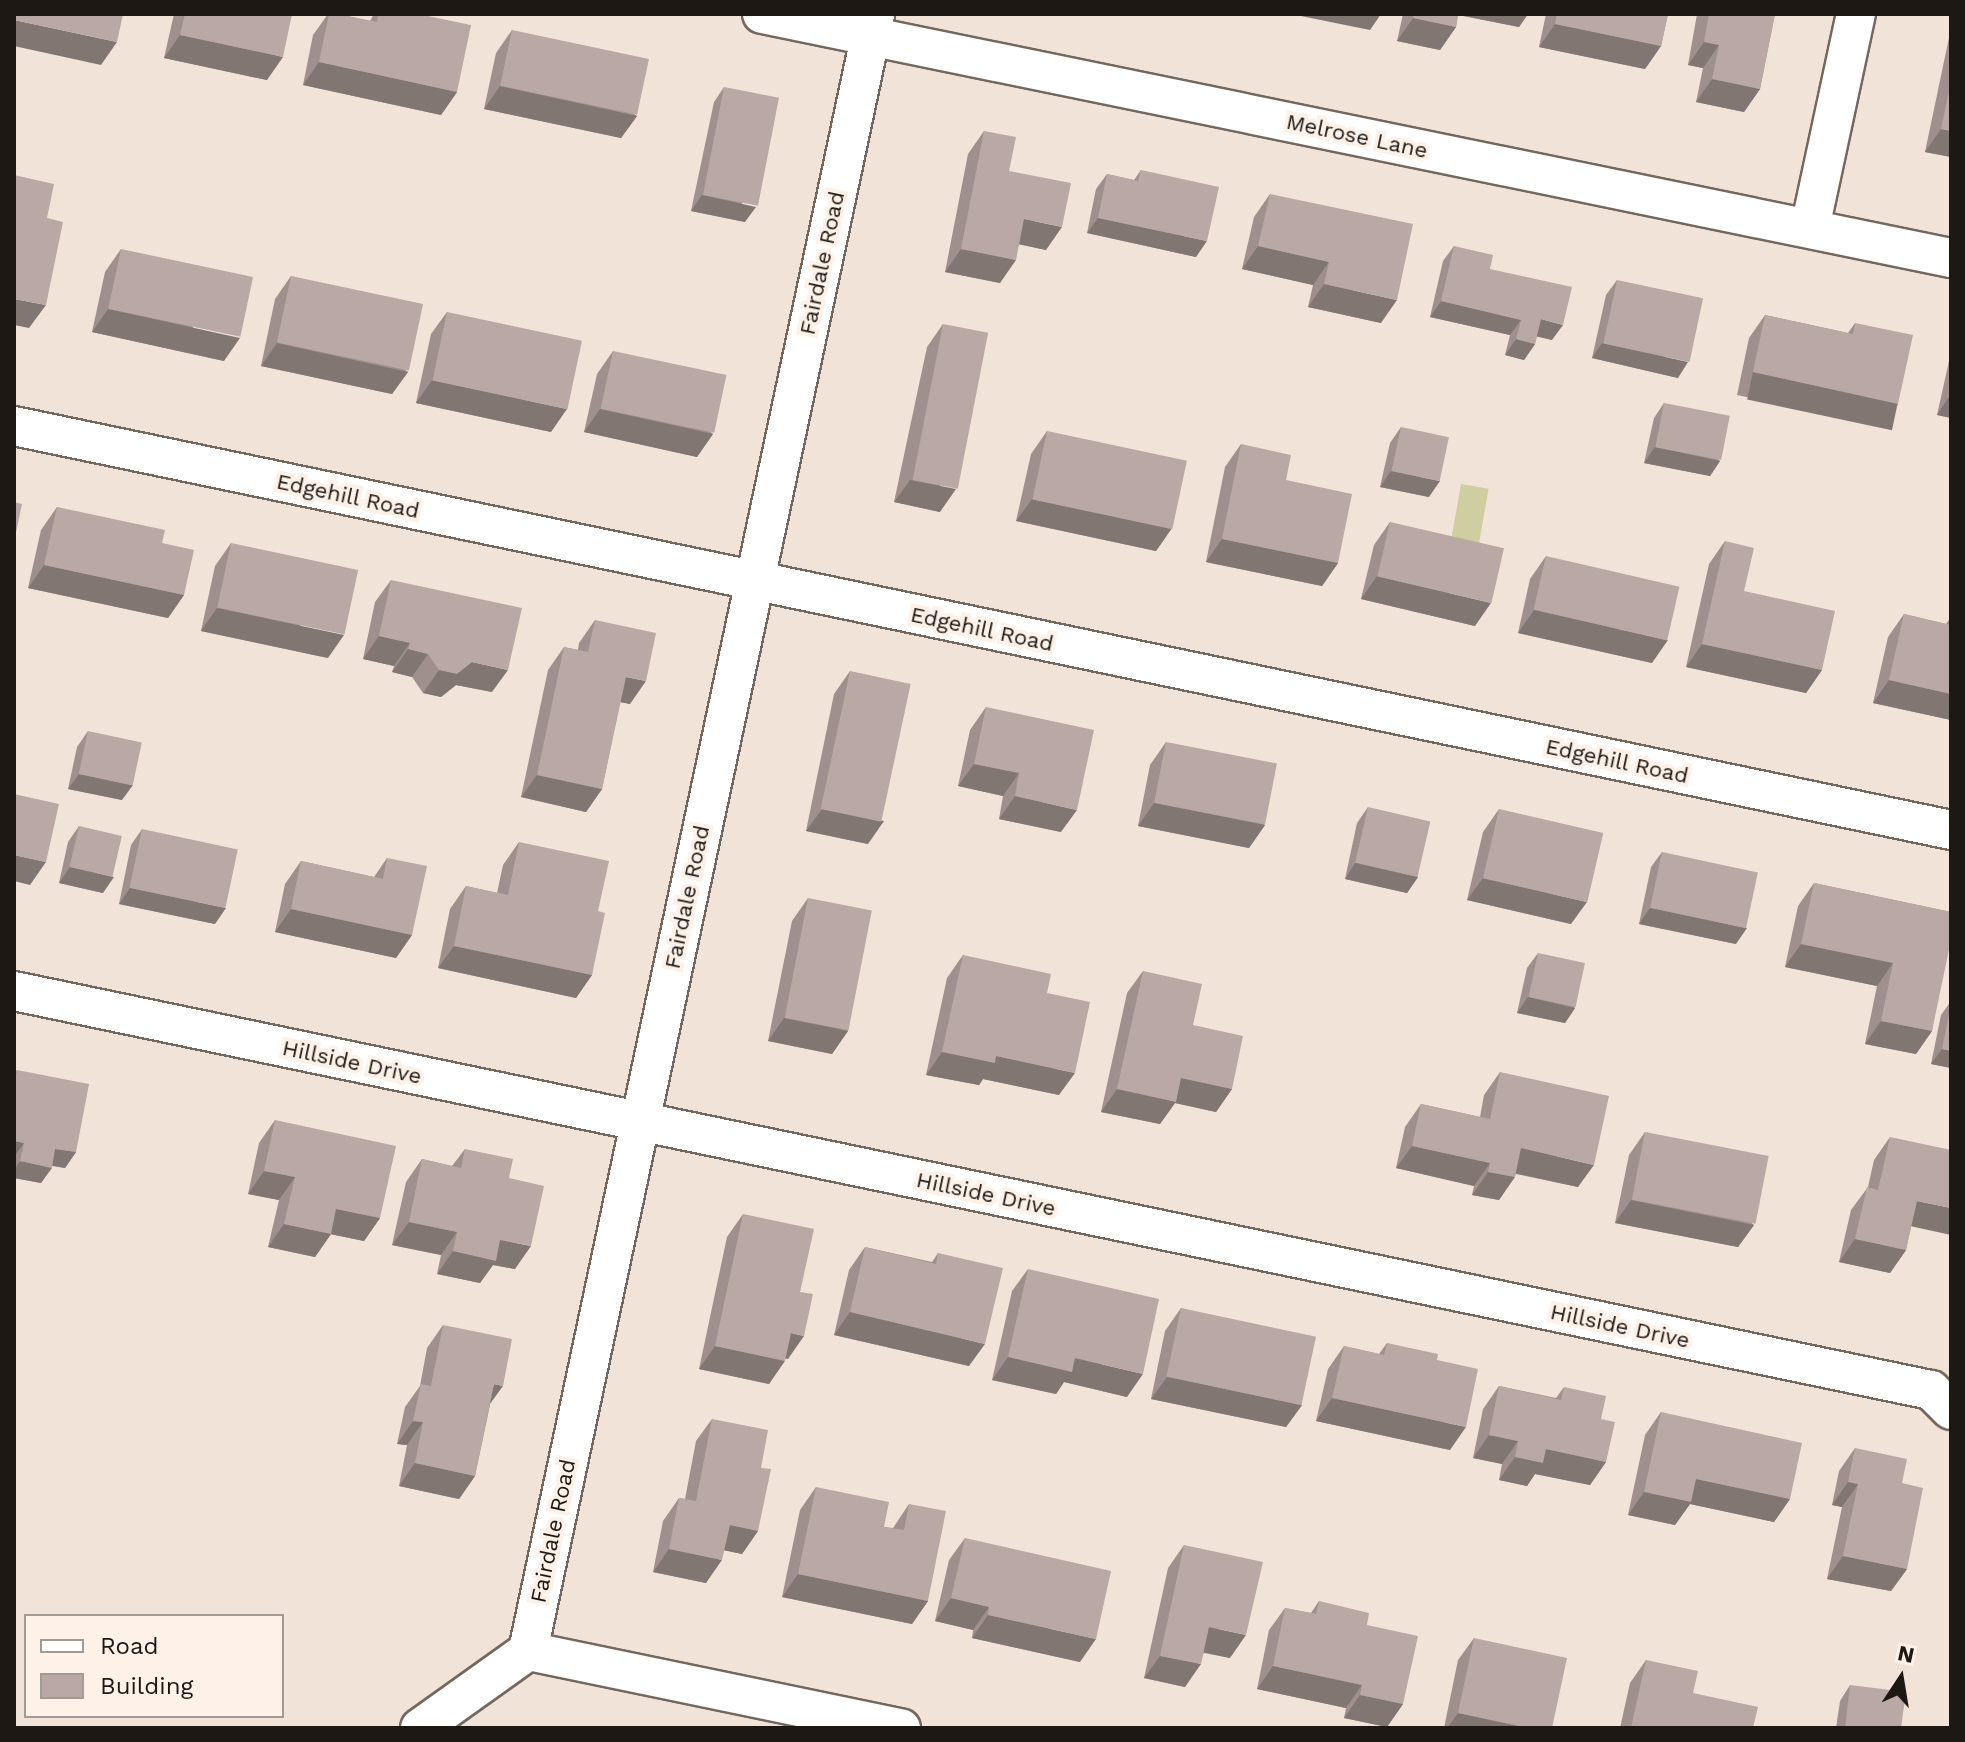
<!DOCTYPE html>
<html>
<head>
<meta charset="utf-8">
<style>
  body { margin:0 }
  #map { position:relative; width:1965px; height:1742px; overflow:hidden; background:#f2e3d8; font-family:"Work Sans",sans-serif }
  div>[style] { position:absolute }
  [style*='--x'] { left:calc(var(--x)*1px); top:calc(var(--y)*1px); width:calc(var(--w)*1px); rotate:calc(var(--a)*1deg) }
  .water>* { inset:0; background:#cecea0; transform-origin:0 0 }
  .roads { filter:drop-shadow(2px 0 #74675d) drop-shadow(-2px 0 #74675d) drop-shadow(0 2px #74675d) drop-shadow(0 -2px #74675d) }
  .minor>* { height:38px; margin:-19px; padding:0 19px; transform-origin:19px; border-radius:19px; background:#fff }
  .wall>* { inset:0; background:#a0908d }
  .shaded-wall>* { inset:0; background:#827673; transform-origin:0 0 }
  .building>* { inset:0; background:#baa8a4; transform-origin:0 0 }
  span { translate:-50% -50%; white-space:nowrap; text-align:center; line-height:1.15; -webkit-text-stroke:8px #fdf1e8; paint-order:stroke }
  .street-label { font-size:22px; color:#1d1814 }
  .frame { position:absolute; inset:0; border:16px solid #1d1814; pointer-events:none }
  .legend { position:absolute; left:24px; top:1614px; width:260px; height:104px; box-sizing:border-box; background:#fdf1e8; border:2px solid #a39a93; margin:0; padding:10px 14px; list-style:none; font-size:24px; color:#1d1814 }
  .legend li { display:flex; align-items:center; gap:16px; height:40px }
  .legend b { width:40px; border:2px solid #a39a93 }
  .north { position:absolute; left:1861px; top:1638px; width:80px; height:80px; -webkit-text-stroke:6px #fdf1e8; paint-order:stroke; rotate:12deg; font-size:22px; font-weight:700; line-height:32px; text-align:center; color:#1d1814 }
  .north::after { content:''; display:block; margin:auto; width:28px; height:36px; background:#1d1814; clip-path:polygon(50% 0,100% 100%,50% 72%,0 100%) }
</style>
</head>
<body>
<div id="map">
  <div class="water">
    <i style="left:1461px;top:484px;width:28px;height:60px;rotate:10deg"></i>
  </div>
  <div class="roads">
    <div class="minor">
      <i style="--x:762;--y:14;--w:1214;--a:11.6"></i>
      <i style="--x:1810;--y:228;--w:219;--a:-77.9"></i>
      <i style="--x:14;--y:426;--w:1979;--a:11.78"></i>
      <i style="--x:14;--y:991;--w:1958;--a:11.76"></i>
      <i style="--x:1931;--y:1390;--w:28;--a:45"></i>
      <i style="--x:528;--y:1651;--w:381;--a:11.7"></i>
      <i style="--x:420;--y:1728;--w:133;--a:-35.5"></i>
      <i style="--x:528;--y:1651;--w:1673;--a:-78.03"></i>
    </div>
  </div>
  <div class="wall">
    <i style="clip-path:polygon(174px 14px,292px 14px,267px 80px,164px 58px)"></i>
    <i style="clip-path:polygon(328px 14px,338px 14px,370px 21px,374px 14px,418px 14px,457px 92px,441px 115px,303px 85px,313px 35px)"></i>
    <i style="clip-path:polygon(1403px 14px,1528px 14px,1519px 27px,1458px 15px,1456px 27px,1440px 50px,1397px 41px)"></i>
    <i style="clip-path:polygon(1546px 14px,1668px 14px,1661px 46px,1645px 69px,1539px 47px)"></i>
    <i style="clip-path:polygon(1697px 14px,1775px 14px,1760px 89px,1744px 112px,1696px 102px,1703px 68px,1688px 65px)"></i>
    <i style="clip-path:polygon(1951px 28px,1951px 157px,1925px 152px)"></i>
    <i style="clip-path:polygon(512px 30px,637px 116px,621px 138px,484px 109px,496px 53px)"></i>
    <i style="clip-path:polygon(724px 87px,745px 222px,691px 211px,714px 102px)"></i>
    <i style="clip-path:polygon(984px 131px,1009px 171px,1046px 250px,1019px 244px,1000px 283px,945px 272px,968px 154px)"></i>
    <i style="clip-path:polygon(1141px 170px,1196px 257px,1087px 233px,1096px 189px,1107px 174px,1134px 180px)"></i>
    <i style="clip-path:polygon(1270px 194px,1381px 323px,1308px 307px,1313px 285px,1242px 269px,1254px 217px)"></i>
    <i style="clip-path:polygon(1454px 246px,1490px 269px,1552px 340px,1537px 336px,1535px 344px,1524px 360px,1505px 355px,1510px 335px,1430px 317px,1443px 261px)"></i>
    <i style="clip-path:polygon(121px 249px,224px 361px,92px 332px,105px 272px)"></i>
    <i style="clip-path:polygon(291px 276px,408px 372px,392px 394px,261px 366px,275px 299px)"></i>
    <i style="clip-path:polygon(1617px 280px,1678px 378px,1592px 358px,1606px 295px)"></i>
    <i style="clip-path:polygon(447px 312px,551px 432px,416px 403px,431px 334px)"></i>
    <i style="clip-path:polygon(1765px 315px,1848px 333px,1855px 323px,1898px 404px,1882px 427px,1737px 395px,1749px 338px)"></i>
    <i style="clip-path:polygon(943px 324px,940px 512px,894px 502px,927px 347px)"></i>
    <i style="clip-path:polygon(613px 351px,713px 434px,697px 457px,584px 432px,597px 374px)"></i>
    <i style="clip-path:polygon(1951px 352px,1951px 418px,1937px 415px)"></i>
    <i style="clip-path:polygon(1664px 403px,1720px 461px,1710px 476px,1644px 463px,1654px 418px)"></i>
    <i style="clip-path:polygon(1401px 427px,1429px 497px,1380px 487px,1390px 443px)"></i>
    <i style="clip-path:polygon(1047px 431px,1172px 528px,1156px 551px,1016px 521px,1031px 454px)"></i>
    <i style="clip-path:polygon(1241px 444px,1286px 480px,1338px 563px,1322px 586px,1206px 562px,1225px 467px)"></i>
    <i style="clip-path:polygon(57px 507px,162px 543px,184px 595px,168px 618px,28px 588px,41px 530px)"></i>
    <i style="clip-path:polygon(1390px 522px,1475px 626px,1361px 599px,1374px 545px)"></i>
    <i style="clip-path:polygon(1725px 541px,1744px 591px,1822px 670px,1806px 693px,1686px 667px,1709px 564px)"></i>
    <i style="clip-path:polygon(231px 543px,328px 658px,201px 631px,215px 566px)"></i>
    <i style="clip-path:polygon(1546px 556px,1652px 663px,1518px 633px,1530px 579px)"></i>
    <i style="clip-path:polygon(391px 580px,492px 692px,456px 685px,441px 697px,423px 693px,412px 677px,392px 672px,394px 666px,363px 659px,375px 602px)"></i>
    <i style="clip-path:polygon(1904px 614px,1946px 624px,1951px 617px,1951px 720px,1873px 703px,1888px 637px)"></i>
    <i style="clip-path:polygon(595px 620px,630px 704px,620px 702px,602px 789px,586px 812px,521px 797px,548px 670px,564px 647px,578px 650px,579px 643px)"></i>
    <i style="clip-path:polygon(850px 671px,868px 844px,806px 831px,834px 694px)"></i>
    <i style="clip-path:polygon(986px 707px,1061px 832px,999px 819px,1003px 796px,958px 786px,970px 730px)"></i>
    <i style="clip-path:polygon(88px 731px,122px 800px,68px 789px,77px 747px)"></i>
    <i style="clip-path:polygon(1166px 742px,1265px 825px,1249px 848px,1138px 826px,1150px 765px)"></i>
    <i style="clip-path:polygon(1368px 807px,1418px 877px,1407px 893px,1345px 879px,1357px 823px)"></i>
    <i style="clip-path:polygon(1499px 809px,1571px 924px,1467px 900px,1483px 832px)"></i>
    <i style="clip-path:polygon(79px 826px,103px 893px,59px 883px,68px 842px)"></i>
    <i style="clip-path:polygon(142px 829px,215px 924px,119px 904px,131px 845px)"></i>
    <i style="clip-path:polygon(519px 842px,598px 911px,592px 975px,576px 998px,438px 968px,450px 909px,466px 886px,497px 893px,503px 865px)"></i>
    <i style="clip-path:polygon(1662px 852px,1736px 944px,1639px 924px,1651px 867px)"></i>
    <i style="clip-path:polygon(387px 858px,412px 935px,396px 958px,275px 932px,285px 884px,301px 861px,374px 877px)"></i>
    <i style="clip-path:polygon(1814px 883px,1951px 912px,1932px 1031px,1916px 1054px,1865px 1044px,1877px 986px,1785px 967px,1798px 906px)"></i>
    <i style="clip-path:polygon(808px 898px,848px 1031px,832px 1054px,768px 1041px,792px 921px)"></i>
    <i style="clip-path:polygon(1538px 953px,1575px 1008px,1565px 1023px,1517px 1013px,1527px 968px)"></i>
    <i style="clip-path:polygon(963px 955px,1047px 993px,1059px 1095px,983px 1079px,979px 1085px,926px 1075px,947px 978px)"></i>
    <i style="clip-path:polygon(1143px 971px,1193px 1025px,1232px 1089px,1216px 1112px,1175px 1103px,1160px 1124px,1101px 1112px,1127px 993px)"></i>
    <i style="clip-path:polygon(1951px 1001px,1951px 1068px,1931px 1064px,1941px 1015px)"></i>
    <i style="clip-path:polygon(17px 1070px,76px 1152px,65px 1168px,52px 1166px,41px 1183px,14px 1178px,14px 1074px)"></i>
    <i style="clip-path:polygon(1500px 1072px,1578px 1187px,1516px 1174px,1499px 1200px,1472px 1195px,1474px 1186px,1396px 1168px,1405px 1127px,1421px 1104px,1480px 1117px,1484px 1095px)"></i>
    <i style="clip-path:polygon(275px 1120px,380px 1218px,364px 1241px,331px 1234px,315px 1257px,268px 1247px,279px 1200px,248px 1194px,259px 1143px)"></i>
    <i style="clip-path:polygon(1645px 1132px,1754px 1225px,1738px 1247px,1615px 1223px,1629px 1155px)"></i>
    <i style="clip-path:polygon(1890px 1137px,1911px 1226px,1906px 1250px,1890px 1273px,1839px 1262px,1851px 1210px,1868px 1187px,1874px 1160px)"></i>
    <i style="clip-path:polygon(465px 1149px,509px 1178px,515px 1269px,493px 1265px,480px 1283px,437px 1274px,441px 1255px,392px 1245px,406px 1182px,422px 1159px,452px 1166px)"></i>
    <i style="clip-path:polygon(743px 1214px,800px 1292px,788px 1359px,786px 1358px,769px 1384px,699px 1369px,727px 1237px)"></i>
    <i style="clip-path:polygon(865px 1247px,932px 1262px,938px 1253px,969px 1366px,834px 1335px,849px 1270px)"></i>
    <i style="clip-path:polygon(1028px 1269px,1127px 1397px,1064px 1382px,1056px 1394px,992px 1380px,1012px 1291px)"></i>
    <i style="clip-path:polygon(1181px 1308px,1302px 1405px,1286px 1427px,1151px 1399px,1165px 1331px)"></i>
    <i style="clip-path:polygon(443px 1325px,490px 1405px,475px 1476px,459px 1499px,399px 1486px,407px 1445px,397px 1444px,405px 1407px,420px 1386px,427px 1348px)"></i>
    <i style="clip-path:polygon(1387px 1343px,1437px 1360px,1450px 1450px,1316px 1421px,1328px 1369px,1344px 1346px,1379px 1354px)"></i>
    <i style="clip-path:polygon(1499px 1386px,1556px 1398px,1564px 1387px,1601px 1419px,1606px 1462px,1590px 1485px,1535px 1474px,1527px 1486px,1499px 1480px,1502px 1464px,1473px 1458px,1483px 1409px)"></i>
    <i style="clip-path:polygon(1661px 1412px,1790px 1499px,1774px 1522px,1690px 1504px,1675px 1525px,1628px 1515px,1645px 1435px)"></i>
    <i style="clip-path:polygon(712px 1419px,761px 1468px,758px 1531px,742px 1554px,724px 1550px,706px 1583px,653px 1572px,663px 1521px,679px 1498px,685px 1499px,696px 1441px)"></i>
    <i style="clip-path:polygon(1855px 1448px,1902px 1483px,1907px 1569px,1891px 1591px,1827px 1579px,1842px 1507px,1832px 1505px,1839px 1471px)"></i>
    <i style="clip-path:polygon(816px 1487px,884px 1527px,893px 1528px,909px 1504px,928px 1601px,912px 1624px,782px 1597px,800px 1510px)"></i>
    <i style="clip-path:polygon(965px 1538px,1080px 1662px,972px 1638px,973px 1630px,935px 1621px,949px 1560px)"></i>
    <i style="clip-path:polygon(1184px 1545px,1230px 1658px,1204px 1653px,1185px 1687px,1144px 1678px,1168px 1568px)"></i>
    <i style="clip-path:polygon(1319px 1601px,1367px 1625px,1403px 1704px,1387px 1727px,1344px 1718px,1346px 1708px,1257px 1689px,1269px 1630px,1285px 1608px,1311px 1613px)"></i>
    <i style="clip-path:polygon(1474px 1638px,1552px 1728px,1444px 1728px,1458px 1660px)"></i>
    <i style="clip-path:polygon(1646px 1660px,1693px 1693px,1753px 1728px,1620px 1728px,1630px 1683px)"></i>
    <i style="clip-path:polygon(1850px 1685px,1901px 1728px,1836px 1728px,1840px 1701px)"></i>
  </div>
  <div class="shaded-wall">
    <i style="clip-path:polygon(1291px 14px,1381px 14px,1370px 30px)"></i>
    <i style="clip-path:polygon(1454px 14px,1528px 14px,1519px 27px)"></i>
    <i style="clip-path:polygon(1413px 18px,1456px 27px,1440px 50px,1397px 41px)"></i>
    <i style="clip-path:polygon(14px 20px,117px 42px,101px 65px,14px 46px)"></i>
    <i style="clip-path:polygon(1555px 24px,1661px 46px,1645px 69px,1539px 47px)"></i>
    <i style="clip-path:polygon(180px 35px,283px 57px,267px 80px,164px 58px)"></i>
    <i style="clip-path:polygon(1704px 42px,1719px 45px,1703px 68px,1688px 65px)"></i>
    <i style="clip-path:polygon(319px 62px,457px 92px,441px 115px,303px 85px)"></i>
    <i style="clip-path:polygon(1712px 79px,1760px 89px,1744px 112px,1696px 102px)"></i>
    <i style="clip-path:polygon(500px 86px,637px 116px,621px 138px,484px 109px)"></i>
    <i style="clip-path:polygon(1941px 129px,1951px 131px,1951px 157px,1925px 152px)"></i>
    <i style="clip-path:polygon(702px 195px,756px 207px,745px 222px,691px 211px)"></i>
    <i style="clip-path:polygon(1098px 218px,1207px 241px,1196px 257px,1087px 233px)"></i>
    <i style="clip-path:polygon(1024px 219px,1062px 227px,1046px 250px,1008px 242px)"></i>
    <i style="clip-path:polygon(1258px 246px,1329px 262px,1313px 285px,1242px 269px)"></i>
    <i style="clip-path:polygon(961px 249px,1016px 260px,1000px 283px,945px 272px)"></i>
    <i style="clip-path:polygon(1324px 284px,1397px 300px,1381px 323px,1308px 307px)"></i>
    <i style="clip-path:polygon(14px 299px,46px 305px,29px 328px,14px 325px)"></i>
    <i style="clip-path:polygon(1441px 301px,1521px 320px,1510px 335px,1430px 317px)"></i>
    <i style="clip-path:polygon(108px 309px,240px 338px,224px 361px,92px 332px)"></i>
    <i style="clip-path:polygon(1541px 319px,1563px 325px,1552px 340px,1530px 335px)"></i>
    <i style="clip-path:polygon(1516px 339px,1535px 344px,1524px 360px,1505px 355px)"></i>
    <i style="clip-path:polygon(277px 343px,408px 372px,392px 394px,261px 366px)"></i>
    <i style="clip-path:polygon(1602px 343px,1688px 362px,1678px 378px,1592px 358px)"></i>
    <i style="left:1753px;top:372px;width:148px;height:28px;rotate:12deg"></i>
    <i style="clip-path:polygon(432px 380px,567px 409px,551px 432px,416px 403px)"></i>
    <i style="clip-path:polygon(1951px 394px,1951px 418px,1937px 415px)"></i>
    <i style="clip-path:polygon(600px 409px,713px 434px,697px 457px,584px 432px)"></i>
    <i style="clip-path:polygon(1655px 447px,1720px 461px,1710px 476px,1644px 463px)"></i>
    <i style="clip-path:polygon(1391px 471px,1440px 481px,1429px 497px,1380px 487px)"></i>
    <i style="clip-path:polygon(910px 480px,956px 489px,940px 512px,894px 502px)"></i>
    <i style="clip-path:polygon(1032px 499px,1172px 528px,1156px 551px,1016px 521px)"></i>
    <i style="clip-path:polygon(1222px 539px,1338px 563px,1322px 586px,1206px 562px)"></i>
    <i style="clip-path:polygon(44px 565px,184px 595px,168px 618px,28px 588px)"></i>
    <i style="clip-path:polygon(1377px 576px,1491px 603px,1475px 626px,1361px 599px)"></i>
    <i style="clip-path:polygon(217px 608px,344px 635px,328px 658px,201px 631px)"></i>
    <i style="clip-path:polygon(1534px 610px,1668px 640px,1652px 663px,1518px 633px)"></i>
    <i style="clip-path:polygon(379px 636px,410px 643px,394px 666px,363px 659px)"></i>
    <i style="clip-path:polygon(1702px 644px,1822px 670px,1806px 693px,1686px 667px)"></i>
    <i style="clip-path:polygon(408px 649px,428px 654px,412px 677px,392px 672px)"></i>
    <i style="clip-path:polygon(472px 662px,508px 670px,492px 692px,456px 685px,441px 697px,423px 693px,439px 670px)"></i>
    <i style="clip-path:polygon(626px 677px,646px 681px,630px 704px,610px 700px)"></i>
    <i style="clip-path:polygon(1889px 680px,1951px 694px,1951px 720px,1873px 703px)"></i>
    <i style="clip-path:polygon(974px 764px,1019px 773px,1003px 796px,958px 786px)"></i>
    <i style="clip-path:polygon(79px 774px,133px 785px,122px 800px,68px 789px)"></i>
    <i style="clip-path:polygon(537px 775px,602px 789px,586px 812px,521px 797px)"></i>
    <i style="clip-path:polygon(1015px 796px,1077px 810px,1061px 832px,999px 819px)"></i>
    <i style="clip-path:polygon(1154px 803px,1265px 825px,1249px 848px,1138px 826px)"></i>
    <i style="clip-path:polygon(822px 809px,884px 821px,868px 844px,806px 831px)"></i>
    <i style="clip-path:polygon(14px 855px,46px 862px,30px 885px,14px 881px)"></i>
    <i style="clip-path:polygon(1355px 863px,1418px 877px,1407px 893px,1345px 879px)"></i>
    <i style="clip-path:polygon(70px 867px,114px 877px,103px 893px,59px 883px)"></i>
    <i style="clip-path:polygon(1483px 878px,1587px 902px,1571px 924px,1467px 900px)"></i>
    <i style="clip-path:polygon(130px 888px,226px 908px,215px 924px,119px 904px)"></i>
    <i style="clip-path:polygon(1650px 908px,1747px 928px,1736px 944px,1639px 924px)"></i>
    <i style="clip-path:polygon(291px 909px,412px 935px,396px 958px,275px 932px)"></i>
    <i style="clip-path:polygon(1801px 944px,1893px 963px,1877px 986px,1785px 967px)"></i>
    <i style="clip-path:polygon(454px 946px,592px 975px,576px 998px,438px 968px)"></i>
    <i style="clip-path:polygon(1528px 997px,1575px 1008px,1565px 1023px,1517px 1013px)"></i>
    <i style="clip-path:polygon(784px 1018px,848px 1031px,832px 1054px,768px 1041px)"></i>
    <i style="clip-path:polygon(1881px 1021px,1932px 1031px,1916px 1054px,1865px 1044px)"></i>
    <i style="clip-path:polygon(1942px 1049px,1951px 1051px,1951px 1068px,1931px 1064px)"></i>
    <i style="clip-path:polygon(942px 1052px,996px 1056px,1075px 1073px,1059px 1095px,983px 1079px,979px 1085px,926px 1075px)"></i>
    <i style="clip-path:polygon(1181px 1078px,1232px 1089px,1216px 1112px,1175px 1103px,1160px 1124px,1101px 1112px,1117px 1089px)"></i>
    <i style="clip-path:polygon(14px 1141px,24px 1143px,14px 1157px)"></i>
    <i style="clip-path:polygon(1412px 1146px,1490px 1163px,1474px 1186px,1396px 1168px)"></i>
    <i style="clip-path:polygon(1521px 1148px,1594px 1165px,1578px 1187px,1505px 1171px)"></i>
    <i style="clip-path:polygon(55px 1149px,76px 1152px,65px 1168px,44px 1164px)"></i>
    <i style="clip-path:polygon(20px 1161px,52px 1168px,41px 1183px,14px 1178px,14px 1170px)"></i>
    <i style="clip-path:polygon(264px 1171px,295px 1177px,279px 1200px,248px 1194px)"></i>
    <i style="clip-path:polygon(1488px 1172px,1515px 1177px,1499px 1200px,1472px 1195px)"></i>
    <i style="clip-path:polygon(1631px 1200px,1754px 1225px,1738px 1247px,1615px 1223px)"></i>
    <i style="clip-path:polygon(1917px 1201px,1951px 1208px,1951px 1235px,1901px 1224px)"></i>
    <i style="clip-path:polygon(336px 1209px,380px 1218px,364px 1241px,320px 1232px)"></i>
    <i style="clip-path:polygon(409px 1222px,457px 1232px,441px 1255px,392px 1245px)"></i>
    <i style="clip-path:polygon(284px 1224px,331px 1234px,315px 1257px,268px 1247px)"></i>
    <i style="clip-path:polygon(1855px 1239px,1906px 1250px,1890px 1273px,1839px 1262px)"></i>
    <i style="clip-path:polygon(500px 1240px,531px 1246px,515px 1269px,493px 1265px,480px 1283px,437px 1274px,453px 1251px)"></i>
    <i style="clip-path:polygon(850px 1312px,985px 1344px,969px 1366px,834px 1335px)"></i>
    <i style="clip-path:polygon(791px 1333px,804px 1336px,788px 1359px,775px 1356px)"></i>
    <i style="clip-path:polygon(715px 1346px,785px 1361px,769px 1384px,699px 1369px)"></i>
    <i style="clip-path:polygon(1008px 1357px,1075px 1358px,1143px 1374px,1127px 1397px,1064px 1382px,1056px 1394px,992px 1380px)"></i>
    <i style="clip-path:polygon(1167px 1377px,1302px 1405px,1286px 1427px,1151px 1399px)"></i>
    <i style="clip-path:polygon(494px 1384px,503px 1386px,487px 1408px)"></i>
    <i style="clip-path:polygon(1332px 1398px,1466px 1427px,1450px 1450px,1316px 1421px)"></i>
    <i style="clip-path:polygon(413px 1421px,423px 1422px,407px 1445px,397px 1444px)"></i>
    <i style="clip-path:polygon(1489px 1435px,1518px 1441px,1502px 1464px,1473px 1458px)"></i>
    <i style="clip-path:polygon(1546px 1449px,1606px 1462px,1590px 1485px,1535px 1474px,1527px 1486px,1499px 1480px,1515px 1457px)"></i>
    <i style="clip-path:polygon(415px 1463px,475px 1476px,459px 1499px,399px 1486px)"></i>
    <i style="clip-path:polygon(1696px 1479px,1790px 1499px,1774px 1522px,1690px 1504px,1675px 1525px,1628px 1515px,1644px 1492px)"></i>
    <i style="clip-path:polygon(1848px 1482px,1858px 1484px,1842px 1507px,1832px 1505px)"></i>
    <i style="clip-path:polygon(730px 1525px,758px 1531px,742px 1554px,713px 1548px)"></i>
    <i style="clip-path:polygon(669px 1549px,722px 1560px,706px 1583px,653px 1572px)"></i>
    <i style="clip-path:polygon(1843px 1556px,1907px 1569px,1891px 1591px,1827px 1579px)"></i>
    <i style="clip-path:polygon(798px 1574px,928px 1601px,912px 1624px,782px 1597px)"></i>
    <i style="clip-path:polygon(951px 1598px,989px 1607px,973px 1630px,935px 1621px)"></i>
    <i style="clip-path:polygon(988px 1615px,1096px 1639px,1080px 1662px,972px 1638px)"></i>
    <i style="clip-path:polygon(1209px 1627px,1246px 1635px,1230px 1658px,1193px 1650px)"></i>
    <i style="clip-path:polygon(1160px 1656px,1201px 1664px,1185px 1687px,1144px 1678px)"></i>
    <i style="clip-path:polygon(1273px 1666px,1362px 1685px,1346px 1708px,1257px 1689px)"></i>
    <i style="clip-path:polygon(1360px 1695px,1403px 1704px,1387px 1727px,1344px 1718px)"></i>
    <i style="clip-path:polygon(1458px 1713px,1528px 1728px,1447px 1728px)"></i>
  </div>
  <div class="building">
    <i style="clip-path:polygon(14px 14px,123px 14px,117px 42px,14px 20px)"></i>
    <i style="clip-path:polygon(185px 14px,292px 14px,283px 57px,180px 35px)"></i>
    <i style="clip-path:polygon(329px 14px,338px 14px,377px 22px,378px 14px,418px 14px,471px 25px,457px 92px,319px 62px)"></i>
    <i style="clip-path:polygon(1414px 14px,1458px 14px,1456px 27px,1413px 18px)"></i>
    <i style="clip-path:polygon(1557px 14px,1668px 14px,1661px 46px,1555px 24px)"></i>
    <i style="clip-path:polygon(1709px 14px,1775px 14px,1760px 89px,1712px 79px,1719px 45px,1704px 42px)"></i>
    <i style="left:512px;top:30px;width:140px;height:57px;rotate:12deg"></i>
    <i style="clip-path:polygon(1951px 82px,1951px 131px,1941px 129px)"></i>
    <i style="left:724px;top:87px;width:56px;height:110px;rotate:11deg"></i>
    <i style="clip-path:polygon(984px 131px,1016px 137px,1009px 171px,1071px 183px,1062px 227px,1024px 219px,1016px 260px,961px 249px)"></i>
    <i style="clip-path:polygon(1141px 170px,1219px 187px,1207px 241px,1098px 218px,1107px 174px,1138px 181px)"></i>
    <i style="clip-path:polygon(14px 175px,54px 184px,47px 218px,63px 222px,46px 305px,14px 299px)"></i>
    <i style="clip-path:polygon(1270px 194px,1413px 224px,1397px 300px,1324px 284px,1329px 262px,1258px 246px)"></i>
    <i style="clip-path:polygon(1454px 246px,1493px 255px,1490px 269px,1572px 287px,1563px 325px,1541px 319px,1535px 344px,1516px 339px,1521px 320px,1441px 301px)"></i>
    <i style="left:121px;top:249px;width:135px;height:61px;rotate:12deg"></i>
    <i style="left:291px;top:276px;width:135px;height:68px;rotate:12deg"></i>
    <i style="left:1617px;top:280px;width:88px;height:65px;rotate:12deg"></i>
    <i style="left:447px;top:312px;width:138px;height:70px;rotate:12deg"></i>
    <i style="clip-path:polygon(1765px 315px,1853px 334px,1855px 323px,1913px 335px,1898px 404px,1753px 372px)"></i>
    <i style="left:943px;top:324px;width:46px;height:159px;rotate:11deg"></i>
    <i style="left:613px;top:351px;width:116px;height:59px;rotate:12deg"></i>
    <i style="left:1664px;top:403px;width:67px;height:45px;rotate:11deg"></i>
    <i style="left:1401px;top:427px;width:49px;height:45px;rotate:12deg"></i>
    <i style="left:1047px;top:431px;width:143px;height:70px;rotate:12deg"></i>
    <i style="clip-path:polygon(1241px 444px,1291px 455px,1286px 480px,1352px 494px,1338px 563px,1222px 539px)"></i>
    <i style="clip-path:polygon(14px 502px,22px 504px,14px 542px)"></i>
    <i style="clip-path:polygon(57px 507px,165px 530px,162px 543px,194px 550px,184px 595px,44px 565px)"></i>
    <i style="left:1390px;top:522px;width:117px;height:56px;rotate:13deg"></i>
    <i style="clip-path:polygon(1725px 541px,1754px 548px,1744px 591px,1835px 611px,1822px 670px,1702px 644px)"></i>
    <i style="left:231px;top:543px;width:130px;height:66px;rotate:12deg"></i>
    <i style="left:1546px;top:556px;width:137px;height:55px;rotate:13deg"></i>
    <i style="clip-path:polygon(391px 580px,522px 608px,508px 670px,472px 662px,457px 674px,439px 670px,428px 654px,408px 649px,410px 643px,379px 636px)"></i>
    <i style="clip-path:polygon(1904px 614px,1951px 625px,1951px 694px,1889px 680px)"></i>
    <i style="clip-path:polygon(595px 620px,656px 633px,646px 681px,626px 677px,602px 789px,537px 775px,564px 647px,588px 652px)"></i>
    <i style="left:850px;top:671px;width:62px;height:141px;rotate:12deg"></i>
    <i style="clip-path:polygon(986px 707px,1094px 730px,1077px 810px,1015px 796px,1019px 773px,974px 764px)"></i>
    <i style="left:88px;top:731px;width:55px;height:44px;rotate:12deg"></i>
    <i style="left:1166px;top:742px;width:113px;height:62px;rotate:11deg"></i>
    <i style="clip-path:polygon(14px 794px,59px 804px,46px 862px,14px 855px)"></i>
    <i style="left:1368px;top:807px;width:64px;height:57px;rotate:13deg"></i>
    <i style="left:1499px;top:809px;width:107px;height:71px;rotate:13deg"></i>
    <i style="left:79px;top:826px;width:44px;height:42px;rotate:13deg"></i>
    <i style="left:142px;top:829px;width:98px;height:60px;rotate:12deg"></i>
    <i style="clip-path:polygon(519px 842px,609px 861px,598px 911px,605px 913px,592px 975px,454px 946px,466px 886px,508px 895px)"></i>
    <i style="left:1662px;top:852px;width:98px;height:57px;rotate:12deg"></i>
    <i style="clip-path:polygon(387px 858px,427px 866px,412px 935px,291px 909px,301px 861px,383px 879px)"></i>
    <i style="clip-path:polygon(1814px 883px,1951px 912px,1951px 940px,1932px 1031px,1881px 1021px,1893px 963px,1801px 944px)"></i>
    <i style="left:808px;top:898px;width:65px;height:122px;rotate:11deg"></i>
    <i style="left:1538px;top:953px;width:48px;height:45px;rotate:12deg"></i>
    <i style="clip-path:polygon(963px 955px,1051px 974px,1047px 993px,1090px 1002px,1075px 1073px,996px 1056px,995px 1063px,942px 1052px)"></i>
    <i style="clip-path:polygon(1143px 971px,1202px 984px,1193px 1025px,1243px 1036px,1232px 1089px,1181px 1078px,1176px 1102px,1117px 1089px)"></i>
    <i style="clip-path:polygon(1951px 1005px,1951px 1051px,1942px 1049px)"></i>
    <i style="clip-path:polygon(17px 1070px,89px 1084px,76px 1152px,55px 1149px,52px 1168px,20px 1161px,24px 1143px,14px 1141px,14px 1084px)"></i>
    <i style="clip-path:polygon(1500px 1072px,1609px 1096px,1594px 1165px,1521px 1148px,1515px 1177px,1488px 1172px,1490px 1163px,1412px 1146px,1421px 1104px,1490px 1119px)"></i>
    <i style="clip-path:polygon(275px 1120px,396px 1146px,380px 1218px,336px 1209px,331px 1234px,284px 1224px,295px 1177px,264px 1171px)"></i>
    <i style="left:1645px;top:1132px;width:126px;height:69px;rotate:11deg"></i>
    <i style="clip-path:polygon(1890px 1137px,1951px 1150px,1951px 1208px,1917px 1201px,1906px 1250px,1855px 1239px,1867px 1187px,1878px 1190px)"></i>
    <i style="clip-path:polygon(465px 1149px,513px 1159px,509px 1178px,544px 1186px,531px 1246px,500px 1240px,496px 1261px,453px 1251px,457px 1232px,409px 1222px,422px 1159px,461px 1168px)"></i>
    <i style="clip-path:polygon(743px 1214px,814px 1229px,800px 1292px,813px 1294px,804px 1336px,791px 1333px,785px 1361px,715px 1346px)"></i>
    <i style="clip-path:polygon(865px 1247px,936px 1264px,938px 1253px,1003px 1268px,985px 1344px,850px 1312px)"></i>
    <i style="clip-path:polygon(1028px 1269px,1159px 1299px,1143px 1374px,1075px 1358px,1072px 1372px,1008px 1357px)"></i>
    <i style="left:1181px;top:1308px;width:138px;height:70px;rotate:12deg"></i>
    <i style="clip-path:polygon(443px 1325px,512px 1339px,503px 1386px,494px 1384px,475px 1476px,415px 1463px,423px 1422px,413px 1421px,421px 1384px,431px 1386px)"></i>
    <i style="clip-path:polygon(1387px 1343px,1438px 1354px,1437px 1360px,1478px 1369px,1466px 1427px,1332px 1398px,1344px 1346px,1384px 1355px)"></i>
    <i style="clip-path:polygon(1499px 1386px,1561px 1400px,1564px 1387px,1606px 1396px,1601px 1419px,1615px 1422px,1606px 1462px,1546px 1449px,1543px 1463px,1515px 1457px,1518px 1441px,1489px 1435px)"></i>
    <i style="clip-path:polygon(1661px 1412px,1802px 1443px,1790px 1499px,1696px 1479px,1691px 1502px,1644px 1492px)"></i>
    <i style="clip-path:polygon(712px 1419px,768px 1430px,761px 1468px,771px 1469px,758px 1531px,730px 1525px,722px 1560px,669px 1549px,679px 1498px,696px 1501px)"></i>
    <i style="clip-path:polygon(1855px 1448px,1907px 1459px,1902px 1483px,1923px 1488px,1907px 1569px,1843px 1556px,1858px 1484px,1848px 1482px)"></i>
    <i style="clip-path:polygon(816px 1487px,889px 1502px,884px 1527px,904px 1530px,909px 1504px,946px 1511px,928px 1601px,798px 1574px)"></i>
    <i style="clip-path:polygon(965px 1538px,1111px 1571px,1096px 1639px,988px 1615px,989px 1607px,951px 1598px)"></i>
    <i style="clip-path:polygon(1184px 1545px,1263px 1562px,1246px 1635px,1209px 1627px,1201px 1664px,1160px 1656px)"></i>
    <i style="clip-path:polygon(1319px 1601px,1369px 1613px,1367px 1625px,1418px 1636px,1403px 1704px,1360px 1695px,1362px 1685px,1273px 1666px,1285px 1608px,1316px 1614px)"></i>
    <i style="clip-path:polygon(1474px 1638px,1567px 1658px,1552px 1728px,1528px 1728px,1458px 1713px)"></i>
    <i style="clip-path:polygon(1646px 1660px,1698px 1671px,1693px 1693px,1758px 1707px,1753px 1728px,1631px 1728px)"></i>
    <i style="clip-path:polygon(1850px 1685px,1906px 1692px,1901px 1728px,1845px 1728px)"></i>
  </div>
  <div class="street-label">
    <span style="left:1357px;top:136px;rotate:12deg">Melrose Lane</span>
    <span style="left:822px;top:263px;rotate:-78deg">Fairdale Road</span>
    <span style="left:348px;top:496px;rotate:12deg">Edgehill Road</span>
    <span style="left:982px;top:629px;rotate:12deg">Edgehill Road</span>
    <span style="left:1617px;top:761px;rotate:12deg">Edgehill Road</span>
    <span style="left:687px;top:897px;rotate:-78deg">Fairdale Road</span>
    <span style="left:352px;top:1062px;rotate:12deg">Hillside Drive</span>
    <span style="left:986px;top:1194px;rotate:12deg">Hillside Drive</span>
    <span style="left:1620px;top:1326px;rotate:12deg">Hillside Drive</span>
    <span style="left:553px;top:1531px;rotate:-78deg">Fairdale Road</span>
  </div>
  <div class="frame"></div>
  <ul class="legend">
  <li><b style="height:10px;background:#fff"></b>Road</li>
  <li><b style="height:22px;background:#baa8a4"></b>Building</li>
  </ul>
  <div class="north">N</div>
</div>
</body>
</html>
